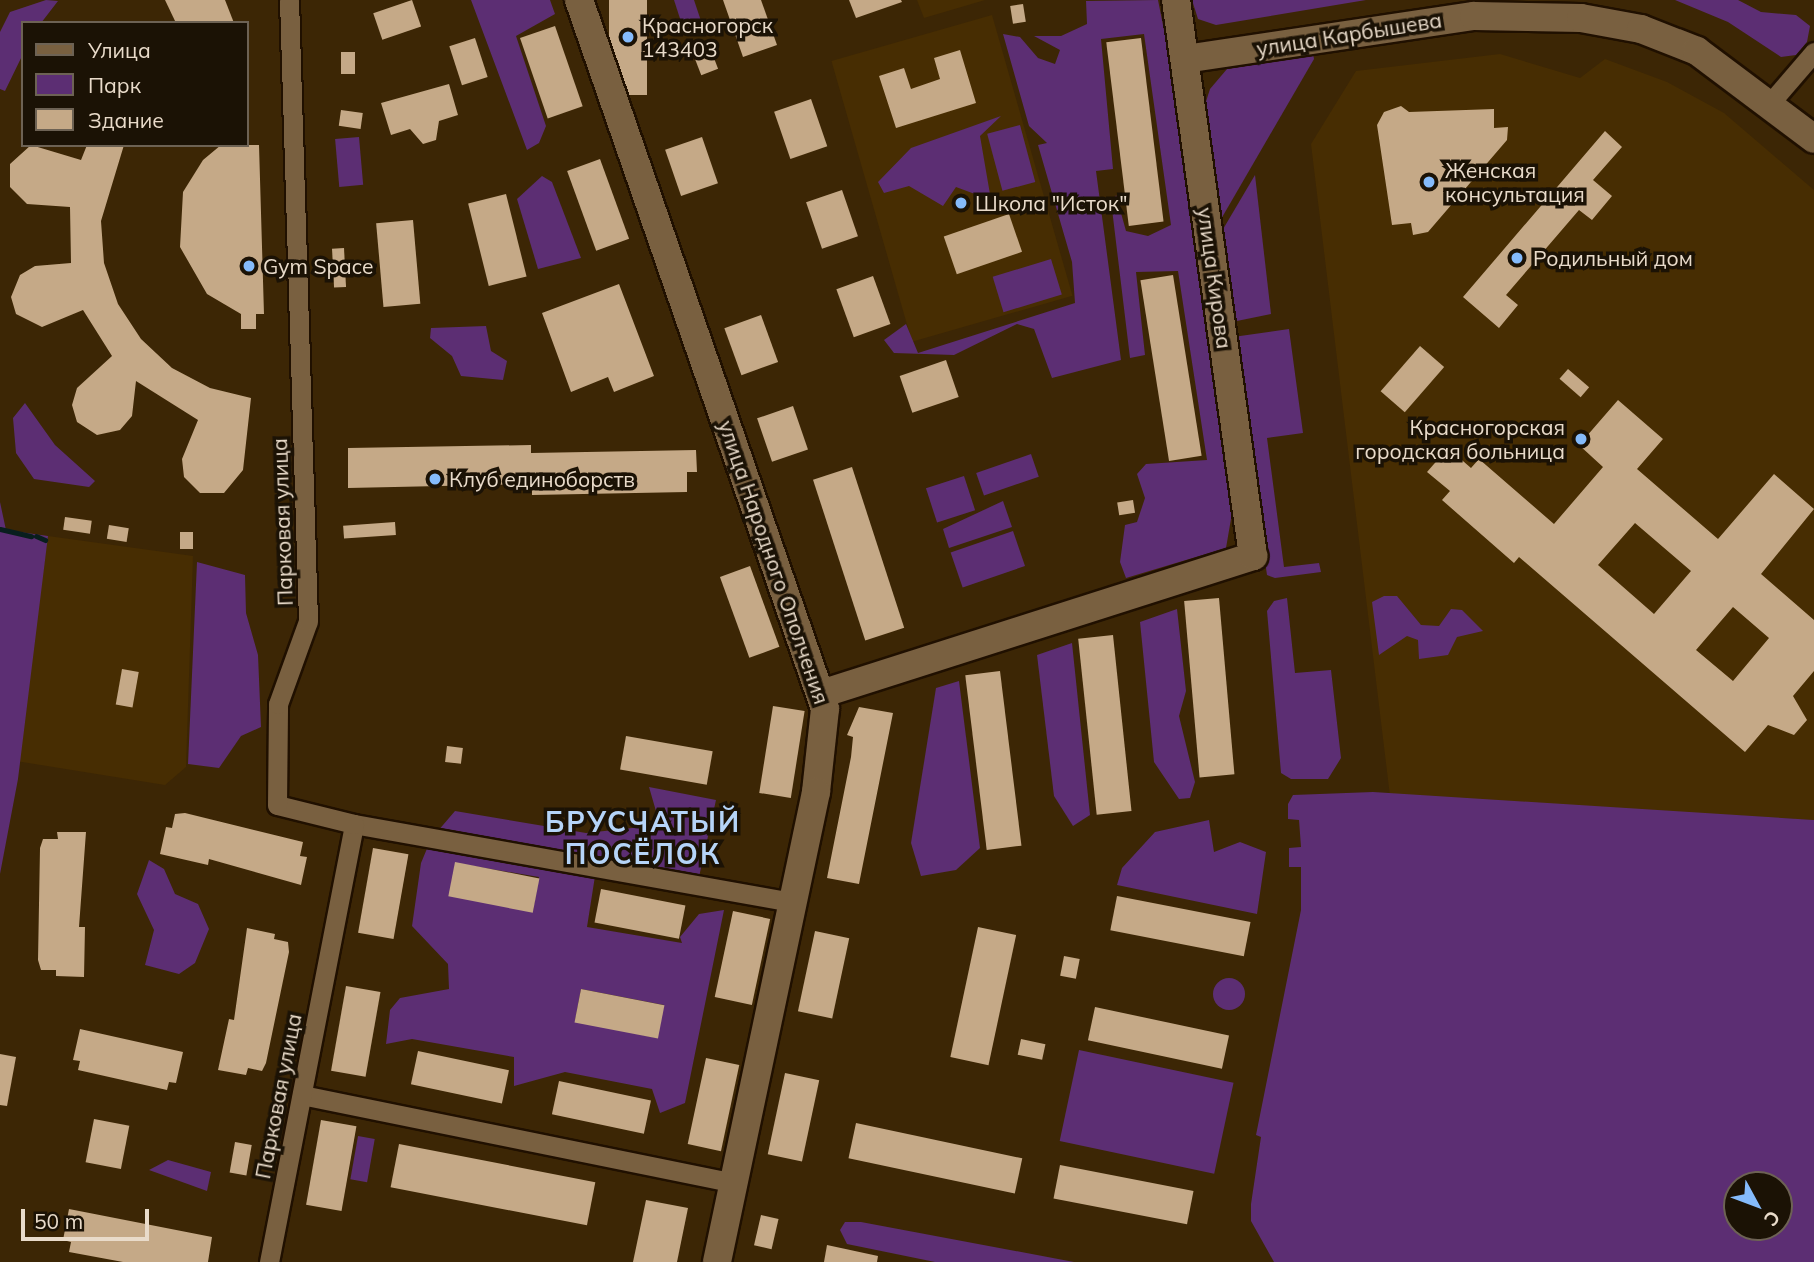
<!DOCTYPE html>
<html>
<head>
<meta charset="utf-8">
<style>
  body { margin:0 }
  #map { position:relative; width:1814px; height:1262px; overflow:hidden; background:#3c2605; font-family:Mulish,sans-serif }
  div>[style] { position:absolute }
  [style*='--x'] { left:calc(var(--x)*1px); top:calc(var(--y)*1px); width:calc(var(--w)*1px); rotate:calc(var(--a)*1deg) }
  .built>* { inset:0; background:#472d02; transform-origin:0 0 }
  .green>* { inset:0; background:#5c2e73; transform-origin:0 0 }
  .round { border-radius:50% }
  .stream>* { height:5px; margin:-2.5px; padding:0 2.5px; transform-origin:2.5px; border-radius:2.5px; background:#091e1e }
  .building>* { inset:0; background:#c5a987; transform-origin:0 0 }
  .roads { filter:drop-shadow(2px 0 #201000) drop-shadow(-2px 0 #201000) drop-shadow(0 2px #201000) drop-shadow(0 -2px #201000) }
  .street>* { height:19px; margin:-9.5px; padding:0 9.5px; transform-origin:9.5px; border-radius:9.5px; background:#796040 }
  .secondary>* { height:28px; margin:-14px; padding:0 14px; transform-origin:14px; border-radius:14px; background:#796040 }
  .dots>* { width:19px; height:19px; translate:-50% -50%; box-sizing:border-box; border:4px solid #1b1205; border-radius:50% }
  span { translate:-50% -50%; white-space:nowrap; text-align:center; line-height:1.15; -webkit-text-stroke:7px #1b1205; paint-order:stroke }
  .poi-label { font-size:21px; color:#e9dbca }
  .left { translate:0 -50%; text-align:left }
  .right { translate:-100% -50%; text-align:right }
  .street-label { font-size:21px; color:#e9dbca }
  .district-label { font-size:28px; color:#b5d4f8; font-weight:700; letter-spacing:2px }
  .legend { position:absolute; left:21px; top:21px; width:228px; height:126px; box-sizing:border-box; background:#1b1205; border:2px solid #6d6254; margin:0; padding:9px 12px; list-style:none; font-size:21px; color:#e9dbca }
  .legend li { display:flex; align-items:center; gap:14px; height:35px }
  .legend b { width:35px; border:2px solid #6d6254 }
  .north { position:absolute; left:1723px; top:1171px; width:70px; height:70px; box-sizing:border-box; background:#1b1205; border:2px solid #6d6254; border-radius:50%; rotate:131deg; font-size:19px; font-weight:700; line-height:28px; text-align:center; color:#e9dbca }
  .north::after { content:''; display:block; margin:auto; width:24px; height:32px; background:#85bbfb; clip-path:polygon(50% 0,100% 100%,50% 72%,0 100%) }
  .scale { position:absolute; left:21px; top:1209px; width:128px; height:32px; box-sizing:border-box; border:4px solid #e9dbca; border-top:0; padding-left:9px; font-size:21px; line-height:24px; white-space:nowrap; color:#e9dbca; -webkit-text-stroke:5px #1b1205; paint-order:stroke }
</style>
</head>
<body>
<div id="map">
  <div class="built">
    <i style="clip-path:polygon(917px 0,985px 0,924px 18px)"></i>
    <i style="left:992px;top:15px;width:292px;height:167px;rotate:74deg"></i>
    <i style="clip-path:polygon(1500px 54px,1580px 78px,1605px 59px,1667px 82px,1724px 113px,1814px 190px,1814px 820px,1390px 796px,1311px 144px,1356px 71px)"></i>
    <i style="clip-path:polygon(48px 536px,193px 556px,186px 767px,165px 785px,16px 761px)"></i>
  </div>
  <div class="green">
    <i style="clip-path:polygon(46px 0,58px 1px,41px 23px,23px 23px,23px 54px,5px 91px,0 89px,0 32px,10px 12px)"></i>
    <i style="clip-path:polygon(471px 0,550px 0,555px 14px,516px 36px,546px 126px,539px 143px,527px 150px)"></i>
    <i style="clip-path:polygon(674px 0,694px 0,702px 24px,684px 31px)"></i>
    <i style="clip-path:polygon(1158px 0,1203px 226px,1237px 484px,1226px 548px,1126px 578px,1120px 562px,1125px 525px,1137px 522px,1145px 498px,1137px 474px,1146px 464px,1207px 460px,1178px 271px,1136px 272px,1145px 355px,1130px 358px,1112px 209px,1116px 195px,1126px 231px,1148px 236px,1171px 225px,1144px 34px,1101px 39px,1113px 169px,1096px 171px,1121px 360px,1052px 378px,1034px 329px,1017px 324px,954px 355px,894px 353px,884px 340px,906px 324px,918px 353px,1075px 303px,1072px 262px,1038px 145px,1047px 143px,1029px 126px,1003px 34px,1020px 37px,1038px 58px,1055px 64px,1060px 50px,1034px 36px,1061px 36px,1087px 24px,1086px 1px)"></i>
    <i style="clip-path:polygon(1192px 0,1366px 0,1216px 25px,1198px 19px)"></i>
    <i style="clip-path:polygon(1675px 0,1738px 0,1761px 12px,1796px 15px,1810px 26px,1807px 42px,1796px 55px,1781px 57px,1728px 22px)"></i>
    <i style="clip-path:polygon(1313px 54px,1314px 59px,1217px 226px,1202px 114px,1210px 89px,1227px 69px)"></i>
    <i style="clip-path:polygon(1001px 116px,980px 136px,991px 200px,956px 187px,943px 206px,909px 186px,884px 193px,878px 182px,911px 148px)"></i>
    <i style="left:1020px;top:125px;width:59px;height:34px;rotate:75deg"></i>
    <i style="left:359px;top:137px;width:48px;height:24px;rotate:85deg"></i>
    <i style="clip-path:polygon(1255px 175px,1271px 314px,1232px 322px,1219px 236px)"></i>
    <i style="clip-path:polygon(542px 176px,552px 182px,581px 258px,538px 269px,517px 199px)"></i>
    <i style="left:1051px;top:259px;width:37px;height:61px;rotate:73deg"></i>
    <i style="clip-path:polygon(486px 326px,491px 351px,507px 361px,503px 380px,461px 376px,452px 356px,430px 338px,431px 328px)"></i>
    <i style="clip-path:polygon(1289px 329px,1303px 433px,1267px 438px,1284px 567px,1319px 563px,1321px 572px,1275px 578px,1267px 575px,1233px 337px)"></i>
    <i style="clip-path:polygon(25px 403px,55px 445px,95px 481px,89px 487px,34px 479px,16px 453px,13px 418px)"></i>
    <i style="left:1031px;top:454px;width:24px;height:58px;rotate:71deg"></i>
    <i style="left:964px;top:476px;width:36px;height:40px;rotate:72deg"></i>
    <i style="clip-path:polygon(1003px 501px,1012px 527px,949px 548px,943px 529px)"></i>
    <i style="clip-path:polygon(0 502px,6px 530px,48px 536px,18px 779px,0 874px)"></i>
    <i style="left:1013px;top:531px;width:37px;height:66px;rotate:71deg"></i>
    <i style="clip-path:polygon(197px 562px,245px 575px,246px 613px,258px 655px,261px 727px,241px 736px,219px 768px,188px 764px)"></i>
    <i style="clip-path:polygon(1384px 596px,1397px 596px,1421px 625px,1439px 626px,1451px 609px,1462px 610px,1483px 631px,1457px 637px,1448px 655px,1419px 659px,1418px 640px,1407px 636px,1379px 655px,1372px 602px)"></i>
    <i style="clip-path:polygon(1287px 598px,1295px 673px,1331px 670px,1341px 758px,1328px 779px,1291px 779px,1281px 773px,1267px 611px,1274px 601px)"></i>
    <i style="clip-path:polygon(1177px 609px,1186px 691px,1179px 716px,1195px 782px,1190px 798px,1179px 799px,1154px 762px,1140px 622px)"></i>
    <i style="clip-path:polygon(1072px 643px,1090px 815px,1073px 826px,1054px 796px,1037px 655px)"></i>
    <i style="clip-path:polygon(959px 681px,980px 848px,956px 870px,921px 876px,911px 843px,936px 688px)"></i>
    <i style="clip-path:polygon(evenodd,649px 787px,716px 800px,699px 877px,598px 857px,587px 927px,682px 943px,680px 937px,699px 914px,724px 910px,685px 1103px,660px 1113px,652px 1089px,565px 1072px,514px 1086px,514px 1057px,412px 1039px,386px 1044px,390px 1010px,400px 998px,449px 989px,448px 964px,412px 926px,421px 863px,431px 839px,455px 811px,586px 833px,660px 825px,649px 787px,455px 863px,539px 877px,533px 910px,533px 911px,455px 863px,649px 787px,581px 989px,664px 1005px,657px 1038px,575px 1021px,581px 989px)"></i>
    <i style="clip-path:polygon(evenodd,1373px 792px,1814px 820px,1814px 1262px,1274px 1262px,1251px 1221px,1251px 1204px,1261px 1137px,1256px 1135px,1301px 910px,1301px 867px,1289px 867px,1289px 848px,1301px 847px,1299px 820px,1288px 819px,1288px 804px,1293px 795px,1373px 792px,1779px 1185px,1779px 1227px,1737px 1227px,1737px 1185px,1779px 1185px)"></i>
    <i style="clip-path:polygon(1209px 820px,1214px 852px,1240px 842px,1266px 852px,1257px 914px,1117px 885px,1122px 868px,1155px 832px)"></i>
    <i style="clip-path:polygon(149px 860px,164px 869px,175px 894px,198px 904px,209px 929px,195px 963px,179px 974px,145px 965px,154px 930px,137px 894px)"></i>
    <i class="round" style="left:1213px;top:978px;width:32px;height:32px"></i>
    <i style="left:1079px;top:1050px;width:158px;height:93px;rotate:12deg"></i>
    <i style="left:358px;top:1136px;width:17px;height:44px;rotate:10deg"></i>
    <i style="clip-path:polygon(168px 1160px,211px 1172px,207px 1191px,149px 1170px)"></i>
    <i style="clip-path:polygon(845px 1222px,861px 1222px,1074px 1262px,935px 1262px,847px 1244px,840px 1230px)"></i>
  </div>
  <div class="stream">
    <i style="--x:0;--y:529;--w:32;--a:13"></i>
    <i style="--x:36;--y:536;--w:10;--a:24"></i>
  </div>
  <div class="building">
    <i style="clip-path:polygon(165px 0,225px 0,234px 23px,176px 23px)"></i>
    <i style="left:412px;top:0;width:28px;height:41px;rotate:71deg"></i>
    <i style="left:609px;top:0;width:38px;height:95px"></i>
    <i style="clip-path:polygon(723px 0,761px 0,777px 45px,743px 57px)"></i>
    <i style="clip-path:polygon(849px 0,901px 0,902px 2px,856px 18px)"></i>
    <i style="left:1023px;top:4px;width:18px;height:13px;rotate:81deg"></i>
    <i style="left:555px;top:26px;width:85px;height:37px;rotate:71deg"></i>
    <i style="left:475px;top:38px;width:41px;height:27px;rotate:72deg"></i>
    <i style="left:1141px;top:38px;width:185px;height:35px;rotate:83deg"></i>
    <i style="clip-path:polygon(960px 50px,976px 103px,896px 128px,879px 76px,904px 68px,911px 89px,940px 79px,934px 58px)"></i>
    <i style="left:341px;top:52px;width:14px;height:22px"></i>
    <i style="left:712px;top:53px;width:17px;height:18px;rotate:69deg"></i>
    <i style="clip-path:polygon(449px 84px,458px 115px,439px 121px,436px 140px,423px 144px,410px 129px,391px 135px,381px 103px)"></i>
    <i style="left:811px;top:99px;width:50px;height:39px;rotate:71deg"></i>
    <i style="clip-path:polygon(1401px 106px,1409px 112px,1494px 109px,1494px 128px,1508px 127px,1507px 140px,1428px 232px,1413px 235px,1411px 223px,1392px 225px,1377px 125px,1384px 112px)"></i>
    <i style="left:341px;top:110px;width:22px;height:16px;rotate:8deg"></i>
    <i style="clip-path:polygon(1605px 131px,1622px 147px,1593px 180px,1612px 196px,1592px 220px,1579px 210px,1506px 295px,1518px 305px,1499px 328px,1463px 297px)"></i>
    <i style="left:702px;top:137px;width:49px;height:39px;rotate:71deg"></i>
    <i style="clip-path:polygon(31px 145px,81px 160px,87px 145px,124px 145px,101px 221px,104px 263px,118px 304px,141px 339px,172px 368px,210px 388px,251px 398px,243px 470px,224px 493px,200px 493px,184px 477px,182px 459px,198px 420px,136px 381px,132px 416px,120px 430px,97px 435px,77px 422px,72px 405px,77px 388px,112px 356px,83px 310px,42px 327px,16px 314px,11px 297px,20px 275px,35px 266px,71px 263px,70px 207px,27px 204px,10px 187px,10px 164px)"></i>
    <i style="clip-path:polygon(221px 145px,259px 145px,264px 314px,256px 314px,256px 329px,241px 329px,241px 314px,207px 294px,180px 247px,183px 192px,203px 160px)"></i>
    <i style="left:600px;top:159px;width:85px;height:35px;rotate:70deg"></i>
    <i style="left:842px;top:190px;width:49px;height:38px;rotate:71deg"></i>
    <i style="left:506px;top:194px;width:85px;height:39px;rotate:76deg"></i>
    <i style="left:1009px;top:214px;width:40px;height:69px;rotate:71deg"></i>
    <i style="left:413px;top:220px;width:84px;height:37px;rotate:85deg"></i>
    <i style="left:344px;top:248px;width:39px;height:12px;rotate:87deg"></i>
    <i style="left:1173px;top:275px;width:183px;height:33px;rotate:81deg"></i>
    <i style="left:873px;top:276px;width:51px;height:39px;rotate:70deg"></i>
    <i style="clip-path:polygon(619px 284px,654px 376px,614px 392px,608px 377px,571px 392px,542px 313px)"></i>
    <i style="left:761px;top:315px;width:50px;height:39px;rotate:70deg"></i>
    <i style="left:1420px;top:346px;width:32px;height:60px;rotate:41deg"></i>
    <i style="left:946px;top:360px;width:39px;height:49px;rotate:71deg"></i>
    <i style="left:1568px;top:369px;width:28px;height:13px;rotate:41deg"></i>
    <i style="clip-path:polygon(evenodd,1618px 400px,1663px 439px,1637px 469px,1718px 539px,1774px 474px,1814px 509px,1761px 574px,1814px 620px,1814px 671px,1793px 696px,1807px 720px,1794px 735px,1768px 725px,1745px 752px,1519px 557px,1514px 563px,1442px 500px,1450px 491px,1427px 472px,1448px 448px,1471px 468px,1479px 459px,1554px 524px,1603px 467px,1579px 445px,1618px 400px,1635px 523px,1691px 571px,1654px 614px,1598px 565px,1635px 523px,1618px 400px,1733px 607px,1769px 638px,1733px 681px,1696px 650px,1733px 607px)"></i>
    <i style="left:793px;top:406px;width:46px;height:38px;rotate:71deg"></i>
    <i style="clip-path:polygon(531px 445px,531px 453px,696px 450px,697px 472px,687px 472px,687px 492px,532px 495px,532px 484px,348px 488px,348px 448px)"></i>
    <i style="left:852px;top:467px;width:169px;height:41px;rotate:72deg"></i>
    <i style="left:1133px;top:500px;width:13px;height:16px;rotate:81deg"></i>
    <i style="left:65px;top:517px;width:27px;height:13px;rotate:8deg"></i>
    <i style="left:395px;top:522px;width:13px;height:52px;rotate:86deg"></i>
    <i style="left:109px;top:525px;width:20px;height:14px;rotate:9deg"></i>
    <i style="left:180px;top:532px;width:13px;height:17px"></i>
    <i style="left:750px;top:566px;width:86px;height:32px;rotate:70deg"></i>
    <i style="left:1219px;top:598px;width:177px;height:35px;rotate:85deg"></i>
    <i style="left:1113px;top:635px;width:177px;height:35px;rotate:84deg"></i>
    <i style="left:122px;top:669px;width:17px;height:36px;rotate:10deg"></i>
    <i style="left:1000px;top:671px;width:176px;height:35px;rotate:83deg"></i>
    <i style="left:773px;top:706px;width:32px;height:88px;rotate:9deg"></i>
    <i style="clip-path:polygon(859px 707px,893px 713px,859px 884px,827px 878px,851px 757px,853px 737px,847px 735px)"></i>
    <i style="left:626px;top:736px;width:88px;height:34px;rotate:10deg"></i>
    <i style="left:447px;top:746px;width:16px;height:16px;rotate:7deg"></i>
    <i style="clip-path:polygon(185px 813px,303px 842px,300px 856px,307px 857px,301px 885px,209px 859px,208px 865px,160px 854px,166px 827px,172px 828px,175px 814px)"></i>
    <i style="clip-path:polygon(57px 832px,86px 832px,79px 927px,85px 927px,84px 977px,56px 976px,56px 970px,41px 970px,38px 960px,40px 848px,43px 839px,58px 839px)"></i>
    <i style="left:373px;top:848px;width:36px;height:86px;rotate:10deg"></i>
    <i style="left:455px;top:862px;width:86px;height:35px;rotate:11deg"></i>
    <i style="left:601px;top:889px;width:86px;height:34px;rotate:11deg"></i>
    <i style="left:1117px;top:896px;width:136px;height:35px;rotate:11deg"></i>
    <i style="left:733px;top:911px;width:38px;height:88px;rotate:12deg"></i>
    <i style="left:978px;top:927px;width:39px;height:133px;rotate:12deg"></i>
    <i style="clip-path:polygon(247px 928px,275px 934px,274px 939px,288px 942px,289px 952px,266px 1063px,262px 1071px,248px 1068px,246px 1075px,218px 1070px,229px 1019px,234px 1020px)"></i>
    <i style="left:815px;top:931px;width:35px;height:82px;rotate:12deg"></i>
    <i style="left:1064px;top:956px;width:16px;height:20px;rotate:11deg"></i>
    <i style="left:346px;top:986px;width:35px;height:86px;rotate:10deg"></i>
    <i style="left:581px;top:989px;width:85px;height:34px;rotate:11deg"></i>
    <i style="left:1095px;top:1007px;width:137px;height:34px;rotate:12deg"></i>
    <i style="clip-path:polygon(80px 1029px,183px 1052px,176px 1083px,169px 1082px,167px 1090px,78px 1070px,80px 1061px,73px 1060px)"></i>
    <i style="left:1021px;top:1039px;width:25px;height:16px;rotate:12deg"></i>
    <i style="left:418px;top:1051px;width:93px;height:34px;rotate:12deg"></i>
    <i style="clip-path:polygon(0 1054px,16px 1057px,7px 1106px,0 1105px)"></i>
    <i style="left:706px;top:1058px;width:34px;height:88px;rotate:12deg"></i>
    <i style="left:785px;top:1073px;width:35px;height:83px;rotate:12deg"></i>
    <i style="left:559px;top:1081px;width:94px;height:34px;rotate:12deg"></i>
    <i style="left:94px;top:1119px;width:36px;height:44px;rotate:11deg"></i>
    <i style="left:321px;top:1120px;width:36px;height:86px;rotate:10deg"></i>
    <i style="left:856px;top:1123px;width:170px;height:36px;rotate:12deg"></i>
    <i style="left:235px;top:1142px;width:17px;height:31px;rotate:10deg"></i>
    <i style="left:399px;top:1144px;width:200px;height:44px;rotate:11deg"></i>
    <i style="left:1060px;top:1165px;width:136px;height:34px;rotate:11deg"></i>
    <i style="clip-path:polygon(646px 1200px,688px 1208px,677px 1262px,633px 1262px)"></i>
    <i style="clip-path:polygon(69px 1209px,212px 1237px,208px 1262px,123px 1262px,69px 1252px,71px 1242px,63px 1240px)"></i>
    <i style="left:761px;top:1215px;width:18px;height:31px;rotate:13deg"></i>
    <i style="clip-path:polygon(827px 1245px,878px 1256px,877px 1262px,824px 1262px)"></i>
  </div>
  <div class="roads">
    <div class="street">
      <i style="--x:1771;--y:102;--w:66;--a:-49.3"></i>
      <i style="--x:354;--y:824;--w:446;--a:10.1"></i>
      <i style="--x:302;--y:1095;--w:441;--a:11.5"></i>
      <i style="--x:269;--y:1262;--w:446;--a:-79"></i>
      <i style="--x:354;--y:824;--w:79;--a:-166.1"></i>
      <i style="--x:277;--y:805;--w:101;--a:-89.4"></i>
      <i style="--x:278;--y:704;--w:88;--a:-70.1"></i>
      <i style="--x:308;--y:621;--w:621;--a:-91.75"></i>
    </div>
    <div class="secondary">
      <i style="--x:579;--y:0;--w:750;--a:70.86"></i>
      <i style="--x:825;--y:709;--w:83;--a:96.2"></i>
      <i style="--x:816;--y:792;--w:480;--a:101.9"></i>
      <i style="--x:1185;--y:59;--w:292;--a:-8.5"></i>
      <i style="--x:1474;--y:16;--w:107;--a:1.1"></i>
      <i style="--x:1581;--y:18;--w:61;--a:10.4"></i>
      <i style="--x:1641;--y:29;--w:60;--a:21.4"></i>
      <i style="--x:1697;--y:51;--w:146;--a:36.9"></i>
      <i style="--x:821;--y:694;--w:454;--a:-17.7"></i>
      <i style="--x:1253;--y:556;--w:561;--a:-97.88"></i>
    </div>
  </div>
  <div class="dots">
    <i style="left:628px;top:37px;background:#85bbfb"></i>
    <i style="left:1429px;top:182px;background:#85bbfb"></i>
    <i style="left:961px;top:203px;background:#85bbfb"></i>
    <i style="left:1517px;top:258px;background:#85bbfb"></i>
    <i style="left:249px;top:266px;background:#85bbfb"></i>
    <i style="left:1581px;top:439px;background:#85bbfb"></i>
    <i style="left:435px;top:479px;background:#85bbfb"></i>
  </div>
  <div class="poi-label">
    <span class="left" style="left:642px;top:37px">Красногорск<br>143403</span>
    <span class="left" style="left:1445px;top:182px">Женская<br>консультация</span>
    <span class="left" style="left:975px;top:203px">Школа "Исток"</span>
    <span class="left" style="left:1533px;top:258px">Родильный дом</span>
    <span class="left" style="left:263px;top:266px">Gym Space</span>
    <span class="right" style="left:1565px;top:439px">Красногорская<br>городская больница</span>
    <span class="left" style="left:449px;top:479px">Клуб единоборств</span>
  </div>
  <div class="street-label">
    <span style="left:1349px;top:34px;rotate:-9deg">улица Карбышева</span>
    <span style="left:1215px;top:278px;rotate:82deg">улица Кирова</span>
    <span style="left:282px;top:522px;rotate:-92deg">Парковая улица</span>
    <span style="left:774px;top:562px;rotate:71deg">улица Народного Ополчения</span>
    <span style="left:278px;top:1096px;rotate:-79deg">Парковая улица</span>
  </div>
  <div class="district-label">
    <span style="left:643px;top:838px">БРУСЧАТЫЙ<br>ПОСЁЛОК</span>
  </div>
  <ul class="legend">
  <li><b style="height:9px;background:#796040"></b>Улица</li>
  <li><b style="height:19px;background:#5c2e73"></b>Парк</li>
  <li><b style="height:19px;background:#c5a987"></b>Здание</li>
  </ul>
  <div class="north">С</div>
  <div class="scale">50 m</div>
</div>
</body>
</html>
